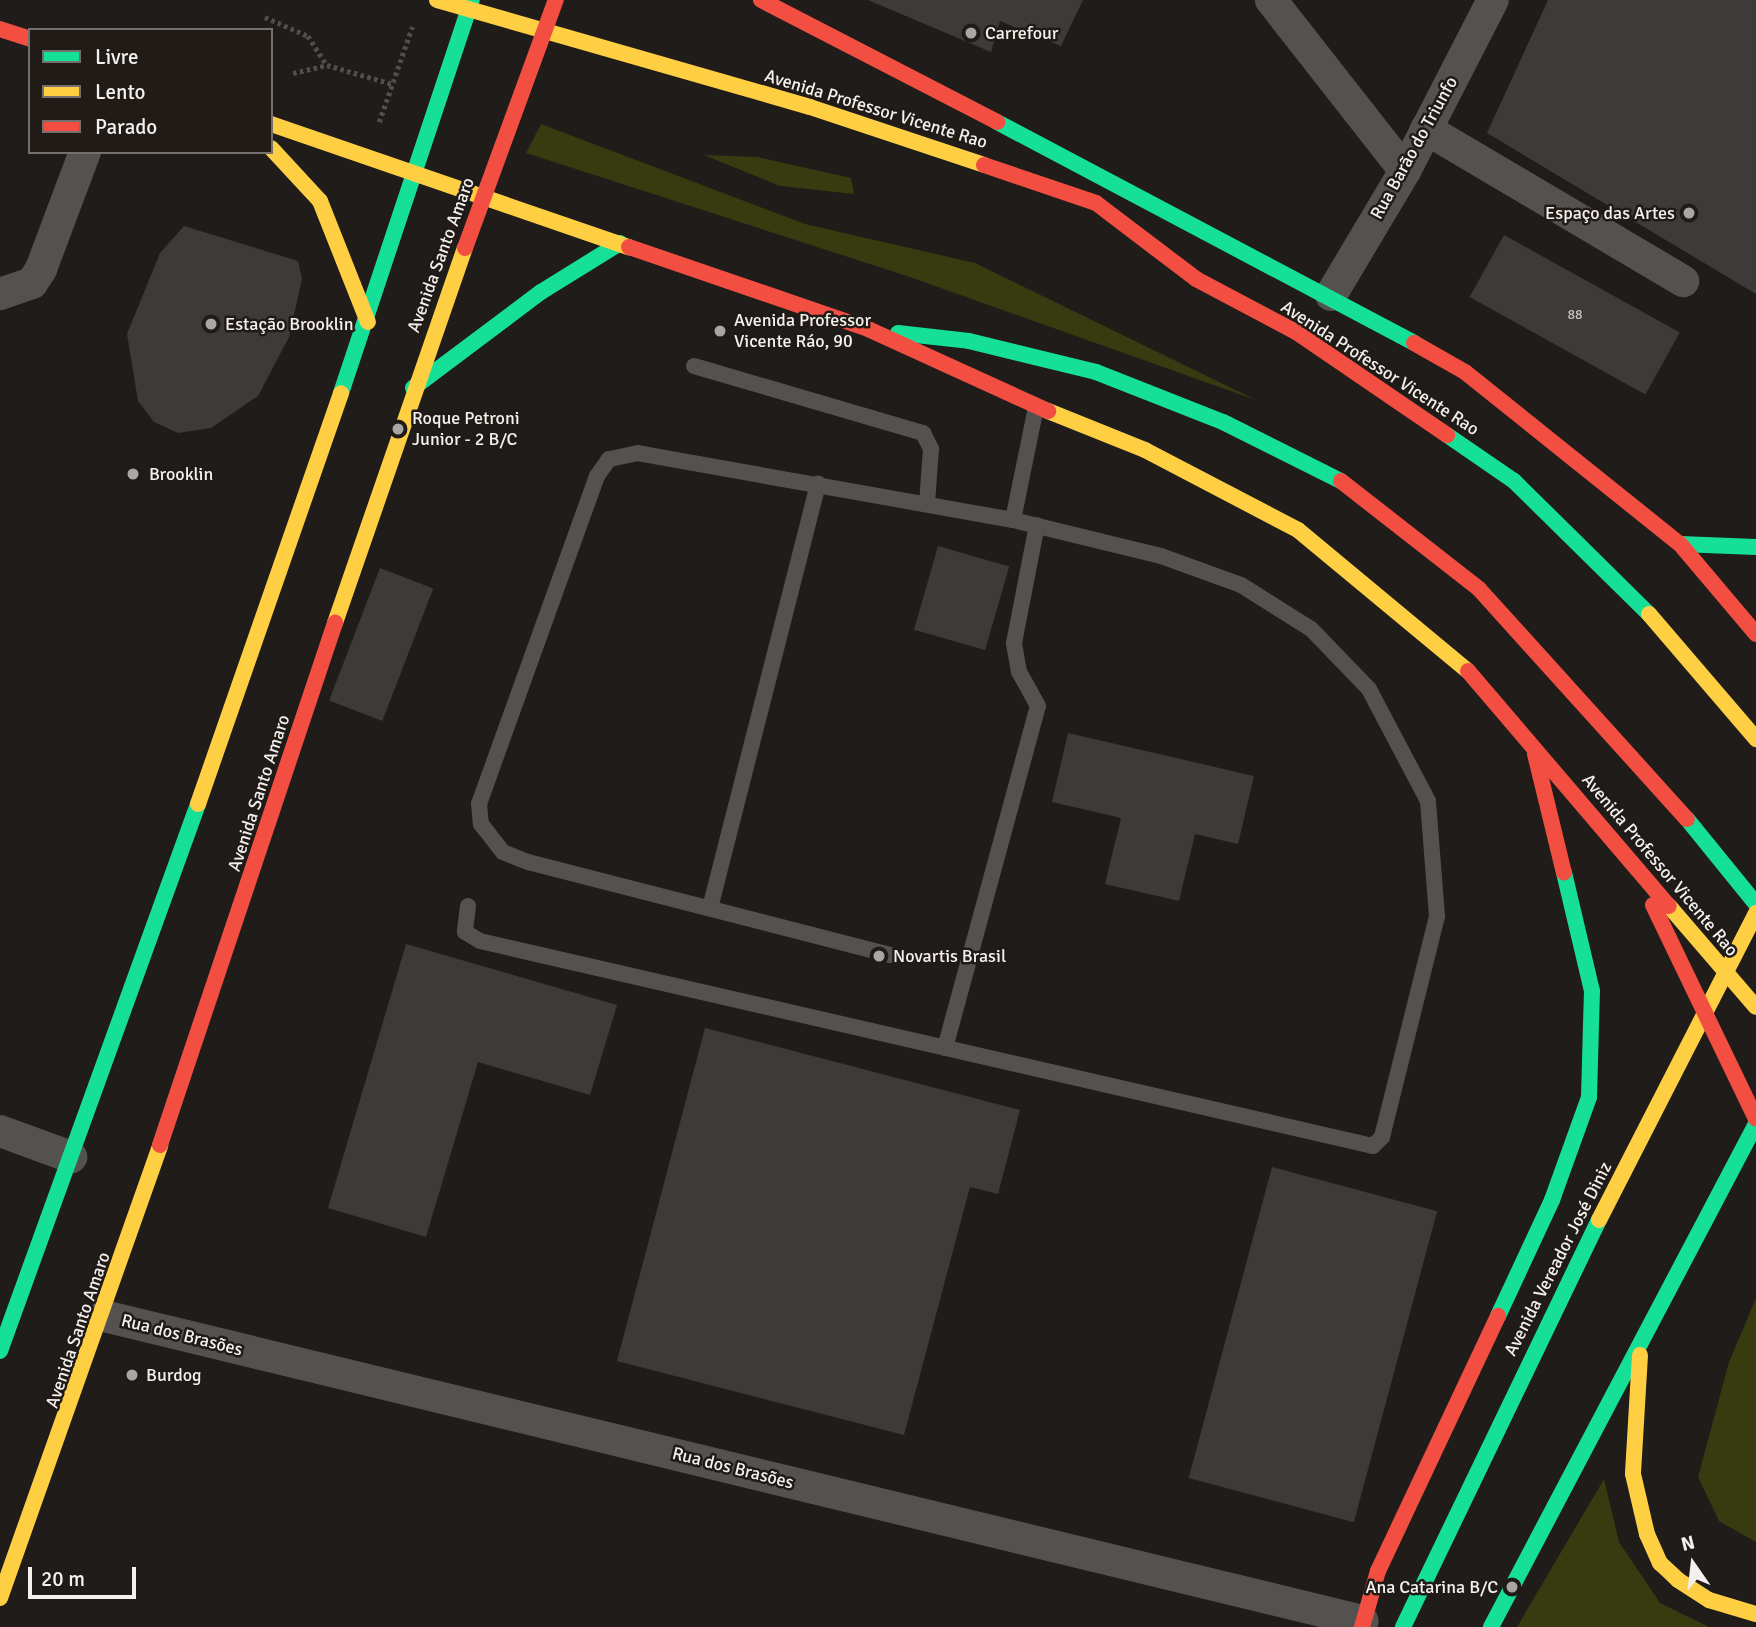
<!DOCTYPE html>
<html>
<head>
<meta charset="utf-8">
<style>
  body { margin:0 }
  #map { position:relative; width:1756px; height:1627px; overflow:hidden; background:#1f1c19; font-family:Signika,sans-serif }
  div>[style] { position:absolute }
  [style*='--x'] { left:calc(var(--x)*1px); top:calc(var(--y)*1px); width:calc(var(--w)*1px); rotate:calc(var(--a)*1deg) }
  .green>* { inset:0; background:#383a0f }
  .building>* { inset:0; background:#3d3b39; transform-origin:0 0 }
  .path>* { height:4.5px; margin-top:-2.25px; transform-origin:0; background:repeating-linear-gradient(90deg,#514f4e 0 3.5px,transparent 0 7px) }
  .lane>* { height:16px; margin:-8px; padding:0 8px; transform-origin:8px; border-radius:8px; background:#545250 }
  .street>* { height:32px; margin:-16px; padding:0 16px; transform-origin:16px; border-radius:16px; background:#545250 }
  .fast>* { height:16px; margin:-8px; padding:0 8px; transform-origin:8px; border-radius:8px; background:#16e098 }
  .slow>* { height:16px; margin:-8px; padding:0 8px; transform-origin:8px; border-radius:8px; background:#ffcf43 }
  .jam>* { height:16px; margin:-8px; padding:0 8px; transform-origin:8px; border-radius:8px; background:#f24e42 }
  .dots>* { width:19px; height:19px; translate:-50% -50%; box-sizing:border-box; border:4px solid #211b17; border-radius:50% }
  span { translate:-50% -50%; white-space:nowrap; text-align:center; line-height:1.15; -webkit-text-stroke:5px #211b17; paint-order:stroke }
  .number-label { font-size:14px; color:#c6c3c0 }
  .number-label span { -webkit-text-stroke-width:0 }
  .poi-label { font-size:18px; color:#f4f0ed }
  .left { translate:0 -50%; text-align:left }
  .right { translate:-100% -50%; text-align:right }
  .street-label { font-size:18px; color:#f4f0ed }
  .legend { position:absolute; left:28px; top:28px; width:245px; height:126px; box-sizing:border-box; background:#211b17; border:2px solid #75706d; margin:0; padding:9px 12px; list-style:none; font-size:21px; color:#f4f0ed }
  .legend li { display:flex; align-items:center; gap:14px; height:35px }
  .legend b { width:35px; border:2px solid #75706d }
  .north { position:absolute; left:1658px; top:1529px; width:70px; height:70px; -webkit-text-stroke:5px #211b17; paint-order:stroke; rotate:346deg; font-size:19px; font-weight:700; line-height:28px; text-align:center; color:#f4f0ed }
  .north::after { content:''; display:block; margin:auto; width:24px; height:32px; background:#f4f0ed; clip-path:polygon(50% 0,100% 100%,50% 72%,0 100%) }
  .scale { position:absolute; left:28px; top:1567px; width:108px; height:32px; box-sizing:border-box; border:4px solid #f4f0ed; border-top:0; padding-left:9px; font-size:21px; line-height:24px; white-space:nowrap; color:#f4f0ed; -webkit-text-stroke:5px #211b17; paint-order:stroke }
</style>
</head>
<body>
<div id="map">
  <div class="green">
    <i style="clip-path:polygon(541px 124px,805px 224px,975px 263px,1256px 400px,907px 276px,526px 153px)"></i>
    <i style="clip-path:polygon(704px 155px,758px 157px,851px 178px,854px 194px,780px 186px)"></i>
    <i style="clip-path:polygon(1756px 1298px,1756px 1542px,1719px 1521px,1698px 1477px,1729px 1362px)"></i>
    <i style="clip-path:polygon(1604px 1479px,1619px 1542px,1660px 1603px,1709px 1627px,1517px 1627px)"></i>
  </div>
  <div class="building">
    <i style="clip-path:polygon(868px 0,1083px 0,1061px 46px,1000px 21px,991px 52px)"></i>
    <i style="clip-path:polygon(1548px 0,1756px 0,1756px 294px,1487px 133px)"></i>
    <i style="clip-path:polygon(184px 226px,298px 261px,302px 279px,289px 337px,258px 396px,211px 428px,178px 433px,154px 422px,138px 401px,127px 334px,160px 253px)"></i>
    <i style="left:1504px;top:235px;width:201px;height:71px;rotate:29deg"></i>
    <i style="left:938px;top:546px;width:74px;height:87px;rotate:16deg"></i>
    <i style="left:380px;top:568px;width:57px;height:142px;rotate:21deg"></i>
    <i style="clip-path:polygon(1068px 733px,1254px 776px,1238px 844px,1195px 834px,1179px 901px,1105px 884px,1121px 818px,1052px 802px)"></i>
    <i style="clip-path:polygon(406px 944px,617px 1005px,590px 1095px,478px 1062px,426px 1237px,328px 1208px)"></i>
    <i style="clip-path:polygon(705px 1028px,1020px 1110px,998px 1194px,970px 1187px,904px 1435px,617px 1361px)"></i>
    <i style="left:1272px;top:1167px;width:171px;height:322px;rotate:15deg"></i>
  </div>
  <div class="path">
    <i style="--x:265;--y:17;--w:47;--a:23.8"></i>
    <i style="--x:308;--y:36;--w:35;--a:57"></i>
    <i style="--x:293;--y:73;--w:35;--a:-13"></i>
    <i style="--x:327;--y:65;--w:69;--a:16.1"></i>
    <i style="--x:379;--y:122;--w:101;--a:-70.8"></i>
  </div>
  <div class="lane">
    <i style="--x:694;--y:366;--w:239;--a:16.3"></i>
    <i style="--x:923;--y:433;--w:18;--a:63"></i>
    <i style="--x:931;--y:449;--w:55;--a:94.2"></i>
    <i style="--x:1013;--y:520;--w:115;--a:-78.5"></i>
    <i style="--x:468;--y:906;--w:26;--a:97"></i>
    <i style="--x:465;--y:932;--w:17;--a:31"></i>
    <i style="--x:480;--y:941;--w:916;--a:12.93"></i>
    <i style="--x:1373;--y:1146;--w:13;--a:-45"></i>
    <i style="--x:1382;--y:1137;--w:228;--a:-76"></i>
    <i style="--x:1437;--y:916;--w:115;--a:-94.5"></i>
    <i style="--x:1428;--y:801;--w:127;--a:-117.8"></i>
    <i style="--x:1369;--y:689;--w:83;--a:-134"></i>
    <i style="--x:1311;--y:629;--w:83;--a:-147.8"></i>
    <i style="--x:1241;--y:585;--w:85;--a:-160.1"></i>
    <i style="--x:1161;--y:556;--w:152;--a:-166.3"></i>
    <i style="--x:1013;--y:520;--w:381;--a:-169.9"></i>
    <i style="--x:638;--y:453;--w:30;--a:168"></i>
    <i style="--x:609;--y:459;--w:21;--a:125"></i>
    <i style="--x:597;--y:476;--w:348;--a:109.8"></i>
    <i style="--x:479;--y:803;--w:21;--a:85"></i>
    <i style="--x:481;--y:824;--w:36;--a:52"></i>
    <i style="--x:503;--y:852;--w:27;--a:22"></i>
    <i style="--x:528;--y:862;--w:374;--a:14.4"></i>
    <i style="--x:710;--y:908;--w:438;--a:-75.7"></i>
    <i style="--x:945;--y:1048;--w:354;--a:-74.8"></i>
    <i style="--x:1038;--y:706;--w:39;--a:-119"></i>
    <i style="--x:1019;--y:672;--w:29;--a:-100"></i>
    <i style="--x:1014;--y:643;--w:120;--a:-79"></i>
  </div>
  <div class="street">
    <i style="--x:1271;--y:0;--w:217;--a:51.9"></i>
    <i style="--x:1426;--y:129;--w:299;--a:30.6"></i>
    <i style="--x:0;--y:294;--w:34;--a:-19"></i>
    <i style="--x:32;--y:283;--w:17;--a:-57"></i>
    <i style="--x:41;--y:269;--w:125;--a:-69.4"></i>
    <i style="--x:1331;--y:295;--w:144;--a:-59.2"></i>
    <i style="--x:1405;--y:171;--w:192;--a:-62.8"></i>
    <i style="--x:0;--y:1131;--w:76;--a:20.1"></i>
    <i style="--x:104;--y:1316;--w:1295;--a:13.62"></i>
  </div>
  <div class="fast">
    <i style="--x:997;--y:122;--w:472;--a:27.9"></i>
    <i style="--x:898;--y:333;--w:71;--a:6.4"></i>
    <i style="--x:969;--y:341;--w:131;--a:13.7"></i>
    <i style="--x:1096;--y:372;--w:136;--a:21.5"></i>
    <i style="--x:1223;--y:422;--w:132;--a:26.6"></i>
    <i style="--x:413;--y:388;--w:160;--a:-36.9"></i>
    <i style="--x:541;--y:292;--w:93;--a:-31.8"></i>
    <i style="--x:341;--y:393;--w:414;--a:-71.6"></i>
    <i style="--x:1447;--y:435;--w:81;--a:34.5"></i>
    <i style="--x:1514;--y:481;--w:190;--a:44.6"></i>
    <i style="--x:1680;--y:544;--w:76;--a:2.3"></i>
    <i style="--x:1687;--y:819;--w:109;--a:50.9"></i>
    <i style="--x:1498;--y:1316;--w:128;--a:-65"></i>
    <i style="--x:1552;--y:1200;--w:109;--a:-70.2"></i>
    <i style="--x:1589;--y:1097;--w:106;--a:-88.4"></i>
    <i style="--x:1592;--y:991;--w:121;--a:-103.3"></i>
    <i style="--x:0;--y:1351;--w:582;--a:-70.1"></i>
    <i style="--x:1403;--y:1627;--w:452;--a:-64.3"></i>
    <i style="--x:1491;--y:1627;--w:569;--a:-62.22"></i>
  </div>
  <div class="slow">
    <i style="--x:437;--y:0;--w:388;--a:16"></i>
    <i style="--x:810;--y:107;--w:183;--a:18.4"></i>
    <i style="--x:271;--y:124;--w:379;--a:19"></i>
    <i style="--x:271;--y:148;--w:72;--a:47.2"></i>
    <i style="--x:320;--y:201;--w:130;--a:68.4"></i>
    <i style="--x:1048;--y:411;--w:105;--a:21.9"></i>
    <i style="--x:1145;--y:450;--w:173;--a:27.6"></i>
    <i style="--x:1298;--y:530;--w:221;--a:39.7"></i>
    <i style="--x:1649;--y:614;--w:165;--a:49.4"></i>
    <i style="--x:335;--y:623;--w:397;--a:-70.9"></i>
    <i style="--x:198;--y:804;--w:435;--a:-70.8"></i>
    <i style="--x:1669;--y:906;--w:133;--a:49.3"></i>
    <i style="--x:1599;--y:1220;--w:345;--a:-62.9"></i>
    <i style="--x:1640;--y:1355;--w:119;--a:93.4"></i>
    <i style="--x:1633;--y:1474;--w:62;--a:76.9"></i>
    <i style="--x:1647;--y:1534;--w:32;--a:66"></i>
    <i style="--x:1660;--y:1563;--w:25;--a:43"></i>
    <i style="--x:1678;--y:1580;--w:37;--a:33"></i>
    <i style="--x:1709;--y:1600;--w:49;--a:16.6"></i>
    <i style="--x:0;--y:1598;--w:480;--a:-70.5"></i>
  </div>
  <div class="jam">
    <i style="--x:761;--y:0;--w:266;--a:27.3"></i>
    <i style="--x:0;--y:29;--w:32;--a:18"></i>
    <i style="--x:984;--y:165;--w:118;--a:18.7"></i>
    <i style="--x:1096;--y:203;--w:126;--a:37.2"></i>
    <i style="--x:1196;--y:279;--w:113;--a:27.9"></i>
    <i style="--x:1296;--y:332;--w:183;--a:34.3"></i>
    <i style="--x:629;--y:247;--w:253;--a:18.9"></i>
    <i style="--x:868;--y:329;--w:198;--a:24.5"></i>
    <i style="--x:465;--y:248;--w:264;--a:-69.9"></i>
    <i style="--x:1414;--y:343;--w:59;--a:29.6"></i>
    <i style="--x:1465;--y:372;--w:275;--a:38.7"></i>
    <i style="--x:1680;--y:544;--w:118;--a:49.8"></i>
    <i style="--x:1341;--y:481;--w:175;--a:38"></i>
    <i style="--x:1479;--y:589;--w:310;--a:47.9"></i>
    <i style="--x:1468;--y:671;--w:309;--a:49.5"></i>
    <i style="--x:1535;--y:754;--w:122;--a:76.3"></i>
    <i style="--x:1653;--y:905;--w:237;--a:64.3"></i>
    <i style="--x:160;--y:1145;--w:551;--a:-71.47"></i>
    <i style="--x:1362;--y:1627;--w:58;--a:-74.1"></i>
    <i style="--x:1378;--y:1571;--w:282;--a:-64.8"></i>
  </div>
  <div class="dots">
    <i style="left:971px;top:33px;background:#a9a6a3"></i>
    <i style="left:1689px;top:213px;background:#a9a6a3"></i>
    <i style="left:211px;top:324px;background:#a9a6a3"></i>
    <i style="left:720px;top:331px;background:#a9a6a3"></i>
    <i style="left:398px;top:429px;background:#a9a6a3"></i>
    <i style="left:133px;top:474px;background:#a9a6a3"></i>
    <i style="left:879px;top:956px;background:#a9a6a3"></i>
    <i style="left:132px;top:1375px;background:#a9a6a3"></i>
    <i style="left:1512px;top:1587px;background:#a9a6a3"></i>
  </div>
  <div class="number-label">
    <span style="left:1575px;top:315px">88</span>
  </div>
  <div class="poi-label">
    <span class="left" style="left:985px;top:33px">Carrefour</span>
    <span class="right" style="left:1675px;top:213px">Espaço das Artes</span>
    <span class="left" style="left:734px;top:331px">Avenida Professor<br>Vicente Ráo, 90</span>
    <span class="left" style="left:225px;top:324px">Estação Brooklin</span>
    <span class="left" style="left:412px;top:429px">Roque Petroni<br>Junior - 2 B/C</span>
    <span class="left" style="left:149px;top:474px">Brooklin</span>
    <span class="left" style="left:893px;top:956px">Novartis Brasil</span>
    <span class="left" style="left:146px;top:1375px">Burdog</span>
    <span class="right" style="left:1498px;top:1587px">Ana Catarina B/C</span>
  </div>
  <div class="street-label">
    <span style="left:876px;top:109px;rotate:17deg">Avenida Professor Vicente Rao</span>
    <span style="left:1414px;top:148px;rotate:-61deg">Rua Barão do Triunfo</span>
    <span style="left:441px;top:255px;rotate:-70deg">Avenida Santo Amaro</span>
    <span style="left:1380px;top:368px;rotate:33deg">Avenida Professor Vicente Rao</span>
    <span style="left:259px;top:793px;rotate:-72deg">Avenida Santo Amaro</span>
    <span style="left:1660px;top:865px;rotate:50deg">Avenida Professor Vicente Rao</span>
    <span style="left:1558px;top:1259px;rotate:-63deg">Avenida Vereador José Diniz</span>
    <span style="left:78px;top:1330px;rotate:-71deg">Avenida Santo Amaro</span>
    <span style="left:182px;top:1335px;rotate:14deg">Rua dos Brasões</span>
    <span style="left:733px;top:1468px;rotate:14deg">Rua dos Brasões</span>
  </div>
  <ul class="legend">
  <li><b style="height:9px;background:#16e098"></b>Livre</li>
  <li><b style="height:9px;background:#ffcf43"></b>Lento</li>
  <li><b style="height:9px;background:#f24e42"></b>Parado</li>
  </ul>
  <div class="north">N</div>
  <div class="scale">20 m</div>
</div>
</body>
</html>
